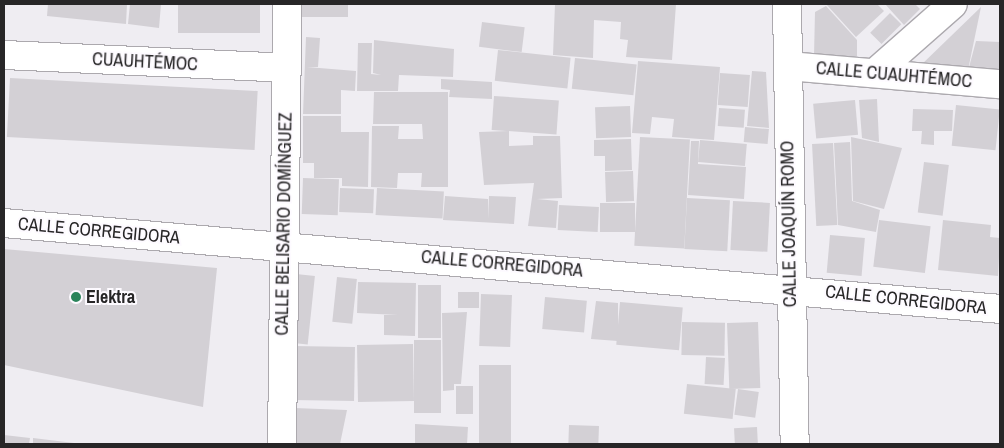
<!DOCTYPE html>
<html>
<head>
<meta charset="utf-8">
<style>
  body { margin:0 }
  #map { position:relative; width:1004px; height:448px; overflow:hidden; background:#efedf2; font-family:"Archivo Narrow",sans-serif }
  div>[style] { position:absolute }
  [style*='--x'] { left:calc(var(--x)*1px); top:calc(var(--y)*1px); width:calc(var(--w)*1px); rotate:calc(var(--a)*1deg) }
  .building>* { inset:0; background:#d3d0d5; transform-origin:0 0 }
  .roads { filter:drop-shadow(1px 0 #aca9ae) drop-shadow(-1px 0 #aca9ae) drop-shadow(0 1px #aca9ae) drop-shadow(0 -1px #aca9ae) }
  .street>* { height:28px; margin:-14px; padding:0 14px; transform-origin:14px; border-radius:14px; background:#fff }
  .secondary>* { height:28px; margin:-14px; padding:0 14px; transform-origin:14px; border-radius:14px; background:#fff }
  .dots>* { width:14px; height:14px; translate:-50% -50%; box-sizing:border-box; border:2px solid #fdfaff; border-radius:50% }
  span { translate:-50% -50%; white-space:nowrap; text-align:center; line-height:1.15; -webkit-text-stroke:4px #fdfaff; paint-order:stroke }
  .street-label { font-size:18px; color:#272627 }
  .poi-label { font-size:18px; color:#272627; font-weight:700 }
  .left { translate:0 -50%; text-align:left }
  .frame { position:absolute; inset:0; border:5px solid #272627; pointer-events:none }
</style>
</head>
<body>
<div id="map">
  <div class="building">
    <i style="clip-path:polygon(48px 4px,127px 4px,126px 24px,47px 16px)"></i>
    <i style="clip-path:polygon(130px 4px,161px 4px,159px 28px,128px 24px)"></i>
    <i style="left:178px;top:4px;width:82px;height:29px"></i>
    <i style="left:301px;top:4px;width:47px;height:13px"></i>
    <i style="clip-path:polygon(555px 4px,676px 4px,672px 60px,626px 57px,628px 40px,620px 39px,621px 22px,594px 20px,593px 58px,553px 55px)"></i>
    <i style="clip-path:polygon(826px 4px,877px 4px,884px 11px,856px 37px)"></i>
    <i style="clip-path:polygon(885px 4px,915px 4px,920px 9px,904px 25px)"></i>
    <i style="clip-path:polygon(826px 6px,857px 40px,857px 56px,814px 56px,815px 12px)"></i>
    <i style="clip-path:polygon(981px 7px,968px 70px,919px 67px)"></i>
    <i style="left:890px;top:13px;width:16px;height:28px;rotate:45deg"></i>
    <i style="left:482px;top:22px;width:43px;height:25px;rotate:7deg"></i>
    <i style="clip-path:polygon(306px 37px,320px 38px,318px 67px,307px 67px,356px 71px,355px 91px,341px 90px,341px 114px,303px 114px)"></i>
    <i style="clip-path:polygon(374px 40px,454px 49px,453px 77px,399px 75px,398px 91px,357px 91px,358px 43px,372px 43px,371px 74px,381px 75px,373px 73px)"></i>
    <i style="clip-path:polygon(976px 41px,1000px 42px,1000px 73px,968px 71px)"></i>
    <i style="left:498px;top:50px;width:73px;height:31px;rotate:6deg"></i>
    <i style="left:575px;top:58px;width:62px;height:31px;rotate:6deg"></i>
    <i style="clip-path:polygon(638px 61px,720px 67px,714px 140px,672px 137px,674px 119px,652px 117px,650px 134px,632px 133px)"></i>
    <i style="clip-path:polygon(752px 71px,766px 72px,769px 128px,747px 126px)"></i>
    <i style="left:720px;top:73px;width:30px;height:32px;rotate:4deg"></i>
    <i style="left:10px;top:78px;width:248px;height:59px;rotate:3deg"></i>
    <i style="clip-path:polygon(441px 79px,492px 82px,492px 99px,449px 97px,450px 90px,441px 89px)"></i>
    <i style="clip-path:polygon(374px 92px,448px 92px,448px 187px,421px 187px,422px 173px,398px 173px,397px 188px,371px 187px,372px 126px,399px 126px,398px 139px,423px 139px,422px 124px,373px 124px)"></i>
    <i style="left:494px;top:96px;width:65px;height:34px;rotate:4deg"></i>
    <i style="clip-path:polygon(877px 99px,879px 142px,862px 138px,859px 100px)"></i>
    <i style="left:855px;top:100px;width:35px;height:42px;rotate:85deg"></i>
    <i style="left:956px;top:105px;width:44px;height:41px;rotate:6deg"></i>
    <i style="left:630px;top:106px;width:31px;height:35px;rotate:88deg"></i>
    <i style="left:719px;top:108px;width:26px;height:18px;rotate:4deg"></i>
    <i style="clip-path:polygon(913px 109px,953px 110px,952px 131px,934px 131px,934px 145px,921px 144px,922px 131px,912px 131px)"></i>
    <i style="clip-path:polygon(303px 116px,341px 116px,341px 132px,369px 132px,368px 187px,342px 186px,342px 178px,314px 178px,314px 163px,303px 163px)"></i>
    <i style="left:745px;top:127px;width:24px;height:15px;rotate:5deg"></i>
    <i style="clip-path:polygon(509px 131px,509px 146px,533px 145px,533px 136px,560px 136px,562px 198px,537px 199px,558px 201px,556px 228px,528px 226px,534px 183px,484px 185px,479px 132px)"></i>
    <i style="left:640px;top:137px;width:50px;height:109px;rotate:3deg"></i>
    <i style="clip-path:polygon(851px 137px,902px 148px,884px 209px,853px 201px)"></i>
    <i style="clip-path:polygon(631px 139px,632px 170px,605px 171px,605px 156px,594px 156px,594px 140px)"></i>
    <i style="left:700px;top:140px;width:47px;height:22px;rotate:5deg"></i>
    <i style="clip-path:polygon(691px 141px,699px 141px,698px 164px,746px 167px,744px 199px,688px 195px)"></i>
    <i style="clip-path:polygon(850px 142px,852px 201px,880px 210px,876px 232px,838px 225px,834px 143px)"></i>
    <i style="left:833px;top:143px;width:82px;height:21px;rotate:87deg"></i>
    <i style="left:924px;top:162px;width:25px;height:51px;rotate:7deg"></i>
    <i style="left:633px;top:171px;width:30px;height:28px;rotate:88deg"></i>
    <i style="left:303px;top:178px;width:36px;height:36px;rotate:2deg"></i>
    <i style="left:340px;top:188px;width:34px;height:24px;rotate:2deg"></i>
    <i style="left:377px;top:188px;width:67px;height:27px;rotate:3deg"></i>
    <i style="clip-path:polygon(445px 196px,488px 199px,488px 219px,489px 196px,516px 197px,514px 224px,443px 220px)"></i>
    <i style="left:687px;top:198px;width:43px;height:51px;rotate:3deg"></i>
    <i style="left:733px;top:201px;width:37px;height:49px;rotate:3deg"></i>
    <i style="left:600px;top:203px;width:35px;height:29px"></i>
    <i style="left:559px;top:205px;width:40px;height:25px;rotate:3deg"></i>
    <i style="left:879px;top:220px;width:52px;height:47px;rotate:7deg"></i>
    <i style="clip-path:polygon(943px 220px,991px 225px,990px 237px,1000px 238px,998px 276px,938px 270px)"></i>
    <i style="left:830px;top:235px;width:35px;height:38px;rotate:5deg"></i>
    <i style="clip-path:polygon(4px 249px,217px 268px,203px 407px,4px 365px)"></i>
    <i style="left:296px;top:274px;width:19px;height:69px;rotate:6deg"></i>
    <i style="left:337px;top:277px;width:20px;height:45px;rotate:6deg"></i>
    <i style="clip-path:polygon(358px 282px,416px 283px,415px 336px,384px 335px,384px 315px,398px 315px,357px 313px)"></i>
    <i style="left:418px;top:285px;width:23px;height:53px"></i>
    <i style="left:458px;top:292px;width:21px;height:16px"></i>
    <i style="left:481px;top:294px;width:31px;height:52px;rotate:2deg"></i>
    <i style="left:545px;top:297px;width:42px;height:32px;rotate:5deg"></i>
    <i style="clip-path:polygon(596px 301px,618px 303px,618px 341px,591px 339px)"></i>
    <i style="left:620px;top:302px;width:63px;height:43px;rotate:5deg"></i>
    <i style="clip-path:polygon(467px 312px,461px 384px,454px 384px,454px 390px,443px 391px,442px 313px)"></i>
    <i style="left:682px;top:322px;width:43px;height:33px;rotate:1deg"></i>
    <i style="left:758px;top:322px;width:66px;height:31px;rotate:88deg"></i>
    <i style="left:414px;top:340px;width:27px;height:73px"></i>
    <i style="left:413px;top:344px;width:57px;height:56px;rotate:89deg"></i>
    <i style="left:293px;top:346px;width:62px;height:54px;rotate:1deg"></i>
    <i style="left:706px;top:357px;width:19px;height:27px;rotate:3deg"></i>
    <i style="left:479px;top:365px;width:32px;height:79px"></i>
    <i style="left:687px;top:384px;width:49px;height:30px;rotate:6deg"></i>
    <i style="left:456px;top:386px;width:17px;height:28px"></i>
    <i style="left:738px;top:389px;width:21px;height:26px;rotate:8deg"></i>
    <i style="clip-path:polygon(294px 408px,347px 410px,340px 444px,295px 444px)"></i>
    <i style="clip-path:polygon(415px 424px,468px 427px,467px 444px,415px 444px)"></i>
    <i style="left:569px;top:425px;width:30px;height:19px;rotate:2deg"></i>
    <i style="left:757px;top:427px;width:17px;height:23px;rotate:87deg"></i>
    <i style="clip-path:polygon(4px 435px,30px 438px,29px 444px,4px 444px)"></i>
    <i style="clip-path:polygon(33px 438px,74px 443px,74px 444px,33px 444px)"></i>
  </div>
  <div class="roads">
    <div class="street">
      <i style="--x:787;--y:4;--w:440;--a:89"></i>
      <i style="--x:4;--y:55;--w:282;--a:2.6"></i>
      <i style="--x:788;--y:66;--w:213;--a:4.9"></i>
      <i style="--x:877;--y:71;--w:101;--a:-41.4"></i>
      <i style="--x:282;--y:444;--w:440;--a:-89.3"></i>
    </div>
    <div class="secondary">
      <i style="--x:4;--y:223;--w:1000;--a:4.93"></i>
    </div>
  </div>
  <div class="dots">
    <i style="left:76px;top:297px;background:#2a845a"></i>
  </div>
  <div class="street-label">
    <span style="left:145px;top:62px;rotate:3deg">CUAUHTÉMOC</span>
    <span style="left:894px;top:75px;rotate:5deg">CALLE CUAUHTÉMOC</span>
    <span style="left:284px;top:224px;rotate:-89deg">CALLE BELISARIO DOMÍNGUEZ</span>
    <span style="left:789px;top:224px;rotate:-91deg">CALLE JOAQUÍN ROMO</span>
    <span style="left:99px;top:231px;rotate:5deg">CALLE CORREGIDORA</span>
    <span style="left:502px;top:264px;rotate:5deg">CALLE CORREGIDORA</span>
    <span style="left:906px;top:300px;rotate:6deg">CALLE CORREGIDORA</span>
  </div>
  <div class="poi-label">
    <span class="left" style="left:86px;top:297px">Elektra</span>
  </div>
  <div class="frame"></div>
</div>
</body>
</html>
